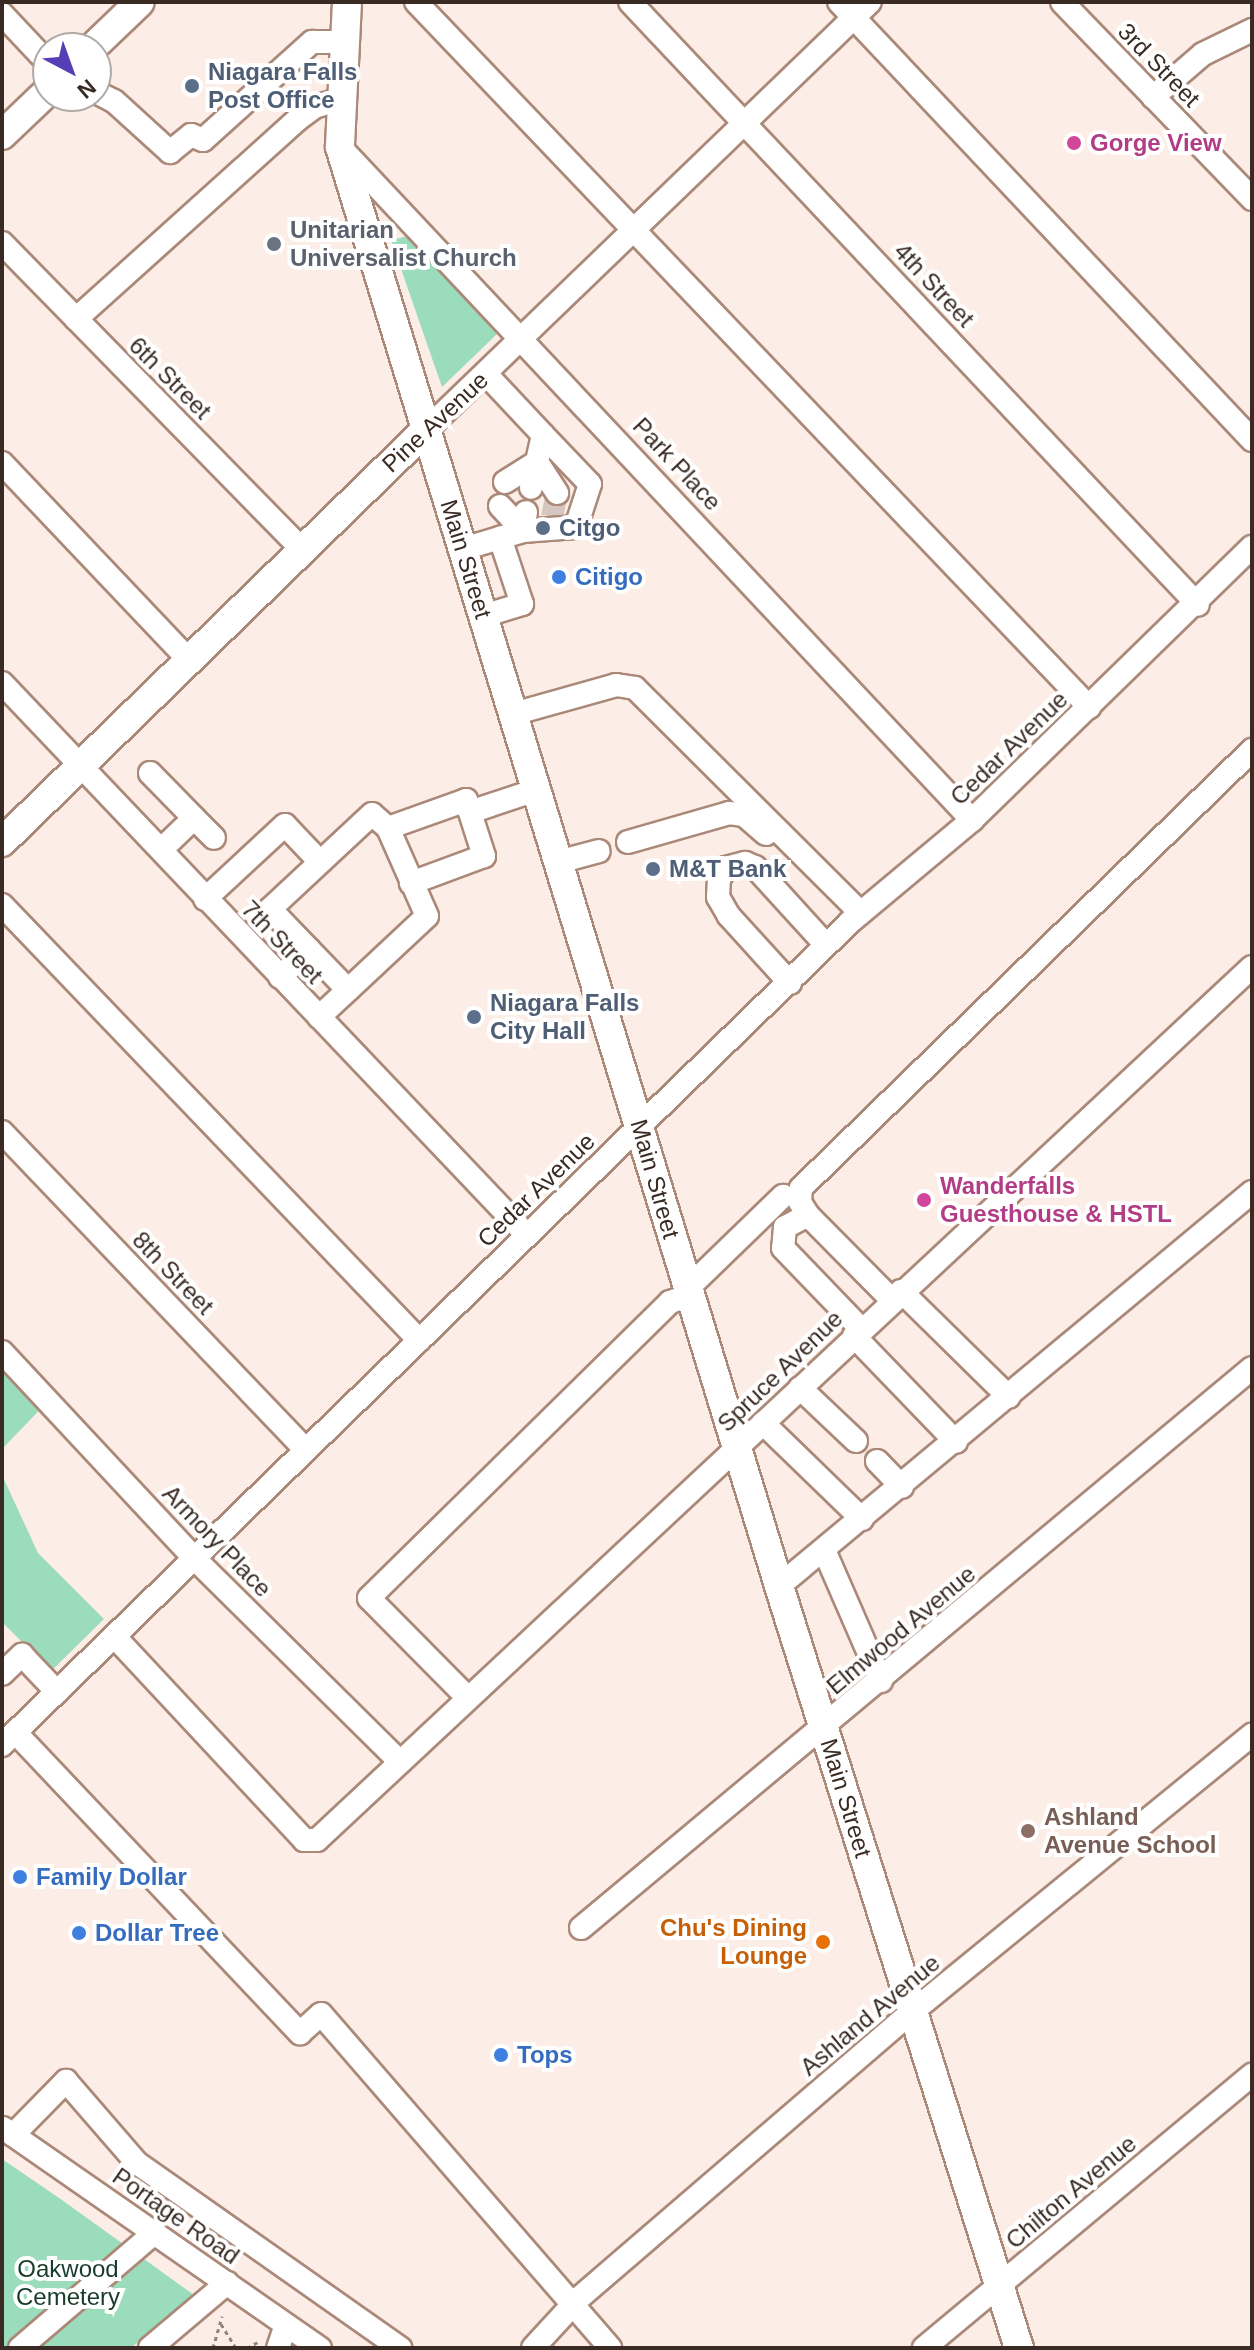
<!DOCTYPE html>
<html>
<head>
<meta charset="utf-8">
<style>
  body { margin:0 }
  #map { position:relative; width:1254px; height:2350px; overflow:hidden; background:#fcede6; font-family:Arial,sans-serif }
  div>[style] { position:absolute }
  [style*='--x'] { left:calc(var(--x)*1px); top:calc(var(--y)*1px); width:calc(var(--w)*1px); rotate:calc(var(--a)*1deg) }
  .green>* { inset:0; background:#9bdcbd }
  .minor-tunnel>* { height:22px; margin-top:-11px; transform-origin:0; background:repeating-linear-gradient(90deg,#d5c6bf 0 22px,transparent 0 33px) }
  .path>* { height:3px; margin-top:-1.5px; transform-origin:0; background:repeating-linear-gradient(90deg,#92837c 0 4px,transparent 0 8px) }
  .roads { filter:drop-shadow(2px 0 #ab8979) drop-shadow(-2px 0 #ab8979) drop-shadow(0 2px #ab8979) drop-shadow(0 -2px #ab8979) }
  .minor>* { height:22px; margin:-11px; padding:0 11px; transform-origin:11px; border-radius:11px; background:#fff }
  .major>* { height:28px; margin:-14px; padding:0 14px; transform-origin:14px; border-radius:14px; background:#fff }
  .dots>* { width:22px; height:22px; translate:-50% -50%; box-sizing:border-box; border:4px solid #fff; border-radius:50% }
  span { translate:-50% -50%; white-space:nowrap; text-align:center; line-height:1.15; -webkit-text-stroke:8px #fff; paint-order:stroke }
  .street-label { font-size:24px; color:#392b24 }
  .service-label { font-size:24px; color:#4e5e75; font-weight:700 }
  .left { translate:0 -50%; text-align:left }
  .hotel-label { font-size:24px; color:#b23c85; font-weight:700 }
  .worship-label { font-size:24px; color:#5b616d; font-weight:700 }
  .shop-label { font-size:24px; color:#366cbe; font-weight:700 }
  .education-label { font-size:24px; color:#785e54; font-weight:700 }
  .food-label { font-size:24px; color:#c56008; font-weight:700 }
  .right { translate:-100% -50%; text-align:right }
  .park-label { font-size:24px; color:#193b2c }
  .frame { position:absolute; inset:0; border:4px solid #392b24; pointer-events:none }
  .north { position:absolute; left:32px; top:32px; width:80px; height:80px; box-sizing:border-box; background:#fff; border:2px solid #b0aaa7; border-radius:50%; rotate:139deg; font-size:22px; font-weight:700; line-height:32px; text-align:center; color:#392b24 }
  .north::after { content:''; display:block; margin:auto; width:28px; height:36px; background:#553eb6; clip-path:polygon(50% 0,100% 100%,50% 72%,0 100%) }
</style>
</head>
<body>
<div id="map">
  <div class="green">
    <i style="clip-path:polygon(408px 236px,497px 334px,442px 387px,391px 240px)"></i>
    <i style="clip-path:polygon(2px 1339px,55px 1394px,2px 1449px)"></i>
    <i style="clip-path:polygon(2px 1475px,38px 1553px,104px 1619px,51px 1671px,2px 1622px)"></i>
    <i style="clip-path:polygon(2px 2159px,62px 2200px,194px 2295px,131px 2348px,2px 2348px)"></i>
  </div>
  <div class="minor-tunnel">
    <i style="--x:552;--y:517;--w:25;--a:-78"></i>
  </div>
  <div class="path">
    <i style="--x:221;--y:2324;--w:28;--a:58"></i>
    <i style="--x:213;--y:2348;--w:33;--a:-74"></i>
    <i style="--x:247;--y:2348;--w:13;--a:-29"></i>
  </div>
  <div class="roads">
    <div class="minor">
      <i style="--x:416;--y:2;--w:975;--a:46.33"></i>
      <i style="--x:630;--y:2;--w:828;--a:46.71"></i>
      <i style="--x:839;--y:2;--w:602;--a:46.68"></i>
      <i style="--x:1062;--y:2;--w:274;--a:46"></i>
      <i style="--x:2;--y:14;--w:67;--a:46.8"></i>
      <i style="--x:96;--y:92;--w:20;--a:27"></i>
      <i style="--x:114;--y:101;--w:76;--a:42.3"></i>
      <i style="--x:170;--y:152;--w:27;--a:-39"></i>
      <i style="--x:191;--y:135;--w:13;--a:23"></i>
      <i style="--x:203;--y:140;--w:147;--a:-42"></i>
      <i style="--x:312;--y:42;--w:33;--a:0"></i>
      <i style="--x:1153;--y:97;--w:66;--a:-40.7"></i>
      <i style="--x:1203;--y:54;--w:55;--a:-26.1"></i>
      <i style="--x:341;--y:148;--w:922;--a:46.8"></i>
      <i style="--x:2;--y:243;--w:429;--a:45.6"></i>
      <i style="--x:76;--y:319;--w:297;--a:-42"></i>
      <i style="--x:297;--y:120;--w:21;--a:-37"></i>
      <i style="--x:314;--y:107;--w:29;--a:-16"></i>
      <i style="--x:486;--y:374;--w:83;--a:46.9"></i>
      <i style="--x:543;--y:435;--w:54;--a:102.8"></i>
      <i style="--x:427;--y:429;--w:615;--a:-43.95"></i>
      <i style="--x:2;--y:463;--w:272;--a:46.5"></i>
      <i style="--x:505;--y:482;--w:38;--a:-32"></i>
      <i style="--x:537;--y:462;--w:37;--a:57"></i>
      <i style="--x:500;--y:506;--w:34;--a:47"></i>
      <i style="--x:523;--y:531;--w:53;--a:-4.3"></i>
      <i style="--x:576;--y:527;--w:45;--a:-72"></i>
      <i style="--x:590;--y:484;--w:68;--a:-133.8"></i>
      <i style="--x:463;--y:549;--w:63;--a:-16.7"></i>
      <i style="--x:523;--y:531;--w:19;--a:-81"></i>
      <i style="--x:483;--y:616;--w:41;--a:-17.1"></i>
      <i style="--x:522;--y:604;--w:70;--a:-108.4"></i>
      <i style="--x:2;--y:683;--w:762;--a:46.44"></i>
      <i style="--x:513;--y:714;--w:107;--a:-15.7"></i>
      <i style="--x:616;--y:685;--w:19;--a:9"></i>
      <i style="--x:635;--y:688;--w:317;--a:44.9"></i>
      <i style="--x:150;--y:773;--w:63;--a:45.6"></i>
      <i style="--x:470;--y:812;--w:70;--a:-18.4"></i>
      <i style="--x:388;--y:828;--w:83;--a:-19.7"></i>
      <i style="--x:466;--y:800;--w:59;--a:72.2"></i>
      <i style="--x:484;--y:856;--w:78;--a:159.7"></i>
      <i style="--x:628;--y:842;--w:105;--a:-16"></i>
      <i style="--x:729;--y:813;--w:15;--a:8"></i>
      <i style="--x:744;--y:815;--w:29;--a:41"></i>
      <i style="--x:163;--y:848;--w:43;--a:-44.1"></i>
      <i style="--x:194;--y:818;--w:28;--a:45"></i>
      <i style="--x:558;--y:862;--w:42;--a:-15"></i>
      <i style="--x:205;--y:899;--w:109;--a:-42.8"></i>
      <i style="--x:285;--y:825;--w:51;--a:46.6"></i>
      <i style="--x:2;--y:905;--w:603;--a:46.21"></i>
      <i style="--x:280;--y:977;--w:40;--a:-43"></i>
      <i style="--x:790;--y:983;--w:91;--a:-132.3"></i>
      <i style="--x:729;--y:916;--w:22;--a:-120"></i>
      <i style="--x:718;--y:897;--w:18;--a:-87"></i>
      <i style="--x:719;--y:879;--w:13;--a:-58"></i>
      <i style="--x:726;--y:868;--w:20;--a:-15"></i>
      <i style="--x:745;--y:863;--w:11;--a:22"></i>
      <i style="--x:755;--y:867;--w:105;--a:47.7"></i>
      <i style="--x:319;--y:1017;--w:40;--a:-43"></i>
      <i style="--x:348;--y:990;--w:108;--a:-43.1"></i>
      <i style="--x:427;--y:916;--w:96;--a:-113.9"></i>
      <i style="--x:388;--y:828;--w:21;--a:-139"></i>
      <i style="--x:372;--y:814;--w:139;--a:137"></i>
      <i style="--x:270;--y:909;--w:112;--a:46.1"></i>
      <i style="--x:2;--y:1132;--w:440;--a:46.3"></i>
      <i style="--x:808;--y:1215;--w:26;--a:152"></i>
      <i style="--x:785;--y:1227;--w:21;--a:95"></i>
      <i style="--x:783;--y:1248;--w:112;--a:46.1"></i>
      <i style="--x:687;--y:1289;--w:134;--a:-44.1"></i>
      <i style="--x:901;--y:1291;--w:151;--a:44.5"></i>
      <i style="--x:892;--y:1300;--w:120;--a:-134.7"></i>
      <i style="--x:808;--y:1215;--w:15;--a:-122"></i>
      <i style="--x:800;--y:1202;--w:14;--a:-86"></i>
      <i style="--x:801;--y:1188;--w:629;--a:-44.16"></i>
      <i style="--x:854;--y:1336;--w:147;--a:46.1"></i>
      <i style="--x:2;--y:1352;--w:282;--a:47"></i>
      <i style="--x:194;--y:1558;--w:290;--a:44.7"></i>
      <i style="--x:800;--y:1388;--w:77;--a:43.4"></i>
      <i style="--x:763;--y:1423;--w:138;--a:44.1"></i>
      <i style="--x:877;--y:1461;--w:36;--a:46"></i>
      <i style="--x:824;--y:1550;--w:143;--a:66.5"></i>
      <i style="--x:779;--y:1586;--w:616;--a:-39.79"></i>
      <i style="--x:114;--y:1636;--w:279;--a:47"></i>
      <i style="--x:304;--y:1840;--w:13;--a:0"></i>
      <i style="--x:317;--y:1840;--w:1279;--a:-43.04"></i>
      <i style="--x:2;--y:1674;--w:28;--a:-44"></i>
      <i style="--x:22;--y:1655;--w:51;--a:46.6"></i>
      <i style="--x:467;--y:1697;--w:139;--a:-134.7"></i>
      <i style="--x:369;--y:1598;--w:422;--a:-44.5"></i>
      <i style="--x:670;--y:1302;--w:20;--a:-18"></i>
      <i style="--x:15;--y:1732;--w:415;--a:46.6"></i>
      <i style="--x:300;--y:2033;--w:28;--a:-42"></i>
      <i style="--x:321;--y:2014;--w:442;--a:49.1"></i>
      <i style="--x:2;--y:1745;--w:1182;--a:-44.14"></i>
      <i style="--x:850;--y:922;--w:159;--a:-39.9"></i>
      <i style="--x:972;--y:820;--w:391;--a:-44.3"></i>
      <i style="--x:581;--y:1928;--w:874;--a:-39.85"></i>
      <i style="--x:3;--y:2128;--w:386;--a:34.8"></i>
      <i style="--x:13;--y:2135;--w:76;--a:-45.5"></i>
      <i style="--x:66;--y:2081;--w:108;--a:49.1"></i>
      <i style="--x:137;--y:2163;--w:322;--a:35.1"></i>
      <i style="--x:20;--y:2348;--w:177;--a:-40.6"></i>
      <i style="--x:150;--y:2348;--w:101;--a:-40.2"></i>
      <i style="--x:278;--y:2348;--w:24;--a:-71"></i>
      <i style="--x:533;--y:2348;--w:68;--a:-47.4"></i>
      <i style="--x:579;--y:2298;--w:439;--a:-40.7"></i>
      <i style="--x:912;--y:2012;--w:439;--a:-39.2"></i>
      <i style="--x:924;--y:2348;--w:427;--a:-39.8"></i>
    </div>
    <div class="major">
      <i style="--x:347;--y:2;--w:145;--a:92.8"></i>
      <i style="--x:340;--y:147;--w:1504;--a:73.03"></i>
      <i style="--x:779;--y:1586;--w:799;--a:72.52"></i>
      <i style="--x:92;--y:48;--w:66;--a:-43.8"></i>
      <i style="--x:2;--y:135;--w:64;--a:-43.7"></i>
      <i style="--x:2;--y:842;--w:593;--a:-44.18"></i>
    </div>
  </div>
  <div class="dots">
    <i style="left:192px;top:86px;background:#5c6f8a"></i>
    <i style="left:1074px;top:143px;background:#d1479c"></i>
    <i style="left:274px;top:244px;background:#6b7280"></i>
    <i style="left:543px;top:528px;background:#5c6f8a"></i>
    <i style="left:559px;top:577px;background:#3f7fe0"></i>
    <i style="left:653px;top:869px;background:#5c6f8a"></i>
    <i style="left:474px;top:1017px;background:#5c6f8a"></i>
    <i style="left:924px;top:1200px;background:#d1479c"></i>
    <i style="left:1028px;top:1831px;background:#8d6e63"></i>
    <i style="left:20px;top:1877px;background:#3f7fe0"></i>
    <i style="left:79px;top:1933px;background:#3f7fe0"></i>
    <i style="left:823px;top:1942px;background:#e8710a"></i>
    <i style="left:501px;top:2055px;background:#3f7fe0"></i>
  </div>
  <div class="street-label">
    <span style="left:1159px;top:65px;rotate:46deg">3rd Street</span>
    <span style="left:934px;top:285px;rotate:47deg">4th Street</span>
    <span style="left:170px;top:378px;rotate:45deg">6th Street</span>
    <span style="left:435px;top:422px;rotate:-43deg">Pine Avenue</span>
    <span style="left:677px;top:464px;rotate:47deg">Park Place</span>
    <span style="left:466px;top:559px;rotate:73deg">Main Street</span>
    <span style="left:1009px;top:748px;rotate:-44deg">Cedar Avenue</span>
    <span style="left:282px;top:942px;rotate:46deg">7th Street</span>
    <span style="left:655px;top:1179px;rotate:74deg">Main Street</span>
    <span style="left:536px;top:1190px;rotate:-44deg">Cedar Avenue</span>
    <span style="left:173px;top:1273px;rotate:46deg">8th Street</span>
    <span style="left:780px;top:1371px;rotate:-44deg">Spruce Avenue</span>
    <span style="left:217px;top:1541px;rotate:46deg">Armory Place</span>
    <span style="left:901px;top:1630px;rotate:-40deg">Elmwood Avenue</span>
    <span style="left:846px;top:1798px;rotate:73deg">Main Street</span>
    <span style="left:870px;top:2015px;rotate:-40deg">Ashland Avenue</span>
    <span style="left:1071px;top:2192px;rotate:-40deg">Chilton Avenue</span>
    <span style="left:176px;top:2216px;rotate:35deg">Portage Road</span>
  </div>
  <div class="service-label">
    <span class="left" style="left:208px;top:86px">Niagara Falls<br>Post Office</span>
    <span class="left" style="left:559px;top:528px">Citgo</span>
    <span class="left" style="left:669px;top:869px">M&amp;T Bank</span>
    <span class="left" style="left:490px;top:1017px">Niagara Falls<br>City Hall</span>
  </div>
  <div class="hotel-label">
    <span class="left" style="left:1090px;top:143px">Gorge View</span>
    <span class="left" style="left:940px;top:1200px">Wanderfalls<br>Guesthouse &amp; HSTL</span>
  </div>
  <div class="worship-label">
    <span class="left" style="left:290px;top:244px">Unitarian<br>Universalist Church</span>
  </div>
  <div class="shop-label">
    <span class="left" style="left:575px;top:577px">Citigo</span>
    <span class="left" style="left:36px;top:1877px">Family Dollar</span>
    <span class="left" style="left:95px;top:1933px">Dollar Tree</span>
    <span class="left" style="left:517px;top:2055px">Tops</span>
  </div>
  <div class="education-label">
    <span class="left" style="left:1044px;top:1831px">Ashland<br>Avenue School</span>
  </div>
  <div class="food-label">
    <span class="right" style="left:807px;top:1942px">Chu's Dining<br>Lounge</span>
  </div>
  <div class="park-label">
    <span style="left:68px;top:2283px">Oakwood<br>Cemetery</span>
  </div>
  <div class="frame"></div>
  <div class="north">N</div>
</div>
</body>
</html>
